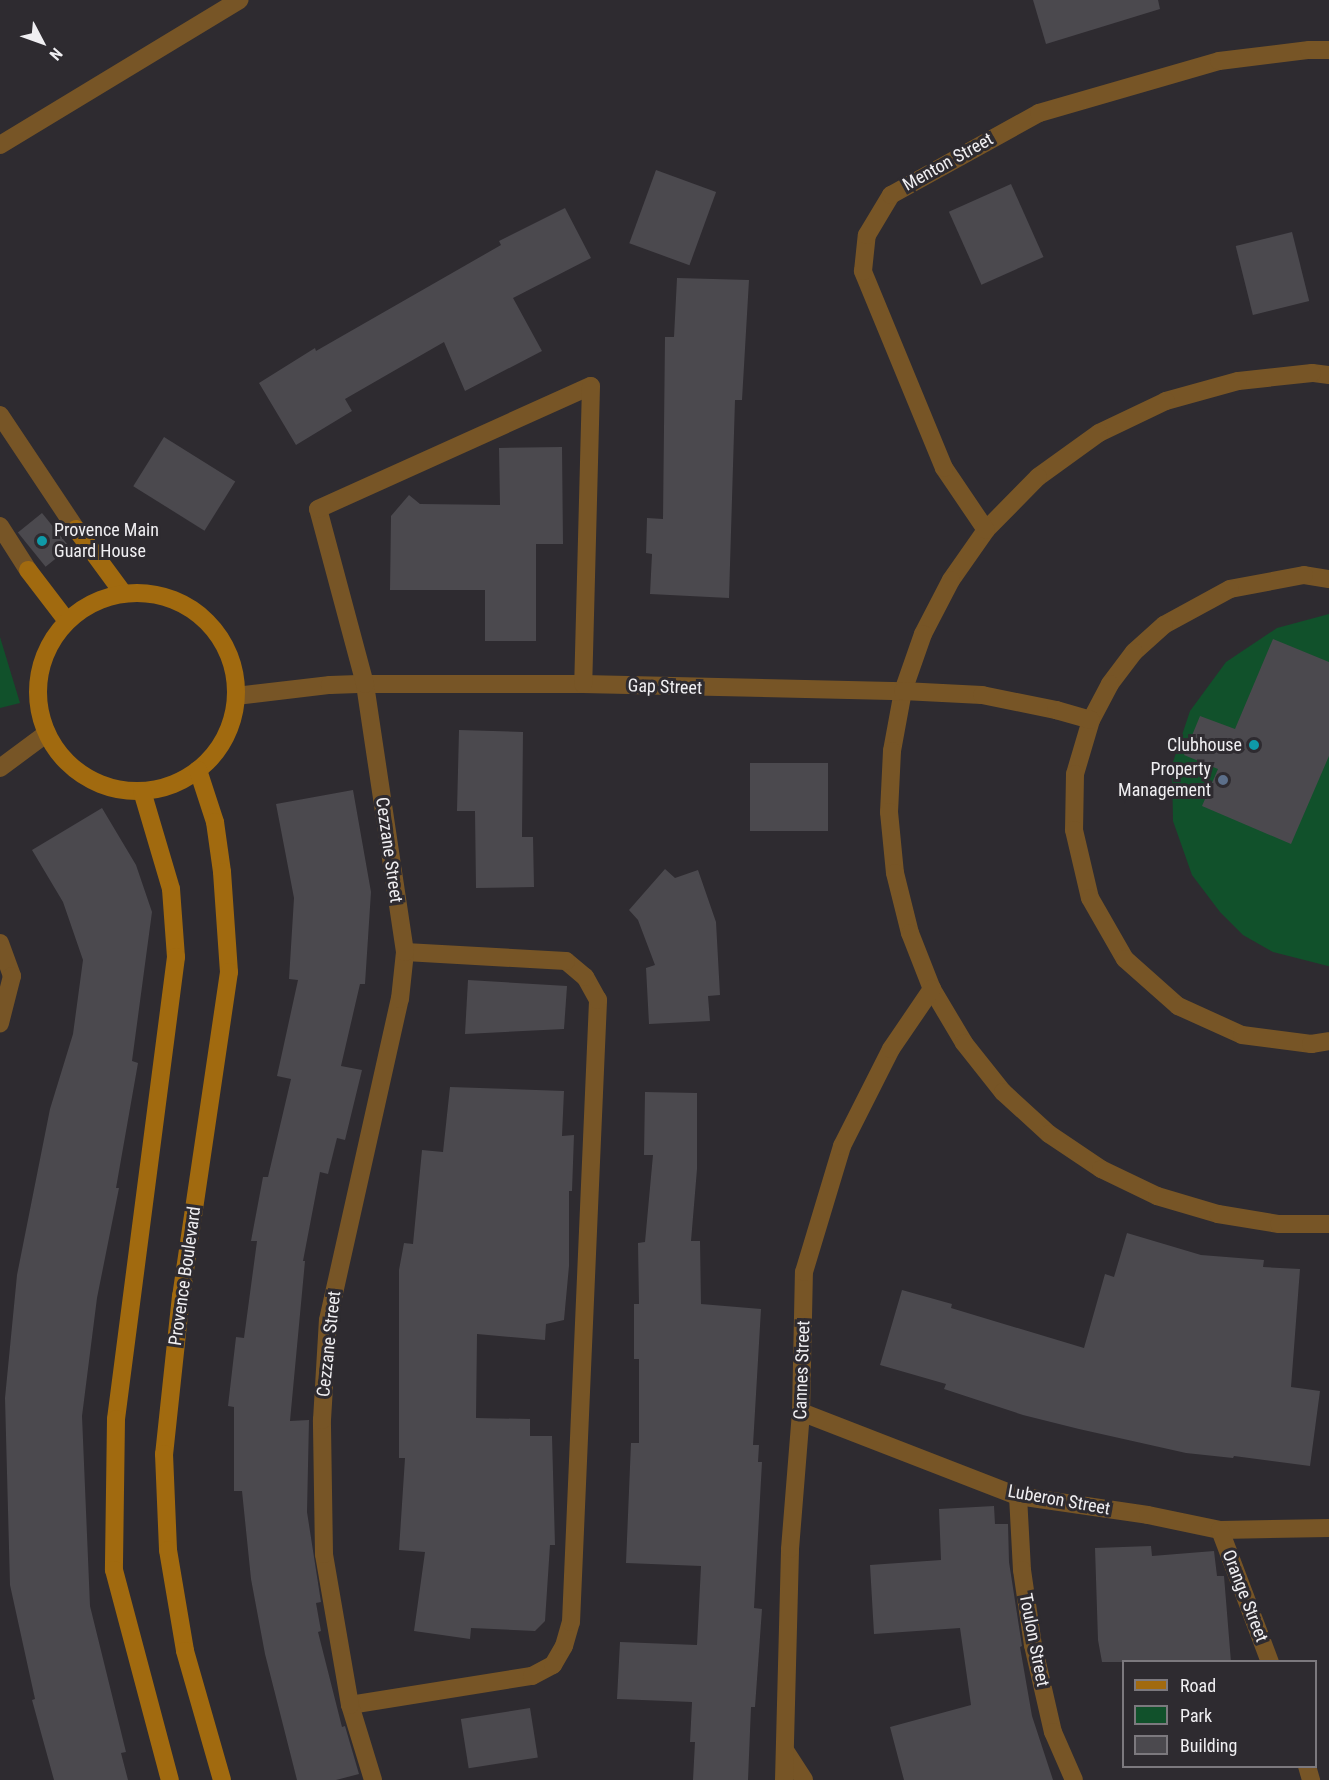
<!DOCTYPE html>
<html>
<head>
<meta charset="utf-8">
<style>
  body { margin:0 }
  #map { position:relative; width:1329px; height:1780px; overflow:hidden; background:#2e2b30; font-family:"Roboto Condensed",sans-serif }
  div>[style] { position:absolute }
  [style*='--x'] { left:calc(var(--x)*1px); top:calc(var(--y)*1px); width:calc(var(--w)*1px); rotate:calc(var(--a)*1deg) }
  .green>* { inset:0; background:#11512b }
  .building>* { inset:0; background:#4b494e; transform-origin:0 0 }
  .lane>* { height:18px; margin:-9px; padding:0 9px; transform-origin:9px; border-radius:9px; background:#775526 }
  .street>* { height:18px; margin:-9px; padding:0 9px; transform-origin:9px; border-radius:9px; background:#775526 }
  .secondary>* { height:18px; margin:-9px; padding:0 9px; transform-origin:9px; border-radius:9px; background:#a16a0f }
  .secondary>.ring { margin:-9px; padding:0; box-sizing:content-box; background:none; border:18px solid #a16a0f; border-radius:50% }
  .dots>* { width:16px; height:16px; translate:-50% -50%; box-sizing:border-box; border:3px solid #2e2b30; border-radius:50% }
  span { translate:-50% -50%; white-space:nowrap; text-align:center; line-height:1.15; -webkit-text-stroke:6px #2e2b30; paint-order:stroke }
  .street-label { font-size:18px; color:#f0eff2 }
  .poi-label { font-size:18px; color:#f0eff2 }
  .left { translate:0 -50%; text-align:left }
  .right { translate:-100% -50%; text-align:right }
  .legend { position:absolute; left:1122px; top:1660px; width:195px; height:108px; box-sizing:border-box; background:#2e2b30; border:2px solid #7c797e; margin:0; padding:8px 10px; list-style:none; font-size:18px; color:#f0eff2 }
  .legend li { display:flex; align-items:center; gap:12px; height:30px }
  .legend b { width:30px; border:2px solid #7c797e }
  .north { position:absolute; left:12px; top:12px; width:60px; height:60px; -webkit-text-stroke:4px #2e2b30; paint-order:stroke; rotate:131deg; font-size:16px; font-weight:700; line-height:24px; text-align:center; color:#f0eff2 }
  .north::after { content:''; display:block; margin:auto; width:21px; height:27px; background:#f0eff2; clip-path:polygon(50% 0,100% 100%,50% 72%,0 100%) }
</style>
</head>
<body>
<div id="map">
  <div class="green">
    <i style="clip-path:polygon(1329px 614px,1329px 966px,1328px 966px,1273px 952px,1243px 935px,1220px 912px,1192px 875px,1173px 821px,1172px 765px,1190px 711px,1226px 662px,1277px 628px)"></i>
    <i style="clip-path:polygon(0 637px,20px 703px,0 708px)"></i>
  </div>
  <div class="building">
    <i style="clip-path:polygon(1033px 0,1158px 0,1160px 9px,1046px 44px)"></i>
    <i style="left:656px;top:170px;width:64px;height:78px;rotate:20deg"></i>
    <i style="left:1011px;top:184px;width:80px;height:68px;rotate:66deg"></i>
    <i style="clip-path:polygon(565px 208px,591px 258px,513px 298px,542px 351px,465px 391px,444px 342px,345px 399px,352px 411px,296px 445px,259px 383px,315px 348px,316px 351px,501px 245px,499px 241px)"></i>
    <i style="left:1292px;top:232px;width:71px;height:58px;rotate:76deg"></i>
    <i style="clip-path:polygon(677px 278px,749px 280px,742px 400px,735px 400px,729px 598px,650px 594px,652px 554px,646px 553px,647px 518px,663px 519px,665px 337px,674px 337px)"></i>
    <i style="left:164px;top:437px;width:84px;height:58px;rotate:32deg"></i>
    <i style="clip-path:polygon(562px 447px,563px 544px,536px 544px,536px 641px,485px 641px,485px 590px,390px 590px,391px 516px,409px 495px,420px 504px,500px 505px,499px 448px)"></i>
    <i style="left:42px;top:513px;width:44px;height:31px;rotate:51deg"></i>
    <i style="clip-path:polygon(1273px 639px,1329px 662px,1329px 756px,1291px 844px,1202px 806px,1218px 769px,1184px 755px,1200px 716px,1235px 729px)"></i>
    <i style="clip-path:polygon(459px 730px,523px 732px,522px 837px,533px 837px,534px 887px,476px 888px,475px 811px,457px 811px)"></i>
    <i style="left:828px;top:763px;width:68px;height:78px;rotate:90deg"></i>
    <i style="clip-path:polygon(353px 790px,371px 892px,365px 984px,360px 984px,341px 1066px,362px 1070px,345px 1140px,337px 1138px,328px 1174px,320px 1172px,303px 1261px,305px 1261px,290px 1421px,309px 1420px,307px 1512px,321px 1602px,316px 1603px,321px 1631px,318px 1632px,342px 1727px,345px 1726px,359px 1774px,336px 1780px,297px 1780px,265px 1654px,251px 1579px,242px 1491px,234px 1491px,234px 1407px,228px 1406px,236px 1337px,244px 1338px,257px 1241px,251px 1241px,263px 1177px,268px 1177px,291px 1079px,277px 1076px,298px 980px,289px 979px,294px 898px,276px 804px)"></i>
    <i style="clip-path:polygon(102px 808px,136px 865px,152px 912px,132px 1061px,138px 1063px,116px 1188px,119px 1188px,97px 1298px,82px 1416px,90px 1606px,126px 1752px,121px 1753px,128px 1780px,54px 1780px,32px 1700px,35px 1699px,10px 1585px,5px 1398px,17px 1275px,50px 1109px,73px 1034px,83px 960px,63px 902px,32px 850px)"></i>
    <i style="clip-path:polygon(665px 869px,675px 878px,698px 870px,716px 922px,720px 995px,708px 996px,710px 1021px,649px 1024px,646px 968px,655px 965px,638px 920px,629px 910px)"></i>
    <i style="clip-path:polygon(468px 980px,567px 986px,564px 1029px,465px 1034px)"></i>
    <i style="clip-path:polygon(450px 1087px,564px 1091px,562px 1136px,574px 1135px,572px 1191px,569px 1191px,569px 1266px,564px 1320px,546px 1324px,545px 1340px,477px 1334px,476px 1418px,530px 1419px,530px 1436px,552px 1436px,555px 1545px,550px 1545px,545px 1621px,535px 1631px,471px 1628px,470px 1639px,414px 1631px,425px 1552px,399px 1550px,405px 1458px,399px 1458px,399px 1270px,404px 1243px,413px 1244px,422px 1150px,443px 1152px)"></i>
    <i style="clip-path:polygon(645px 1092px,697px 1093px,697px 1169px,691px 1241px,700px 1241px,701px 1304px,761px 1309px,753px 1445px,759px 1445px,758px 1462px,762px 1462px,754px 1608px,762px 1609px,755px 1707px,751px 1707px,748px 1780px,693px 1780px,695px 1742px,690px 1742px,692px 1702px,617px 1699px,620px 1642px,697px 1645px,701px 1566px,626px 1563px,631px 1443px,639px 1443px,639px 1359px,634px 1359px,634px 1304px,639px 1304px,638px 1243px,645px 1242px,653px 1155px,644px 1155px)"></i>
    <i style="clip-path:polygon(1127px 1233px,1201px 1255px,1264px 1260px,1263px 1267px,1300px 1269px,1291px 1387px,1320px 1391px,1310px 1466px,1234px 1456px,1233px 1458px,1186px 1453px,1079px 1429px,1023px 1415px,944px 1389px,946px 1384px,880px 1365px,902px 1290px,952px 1304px,951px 1308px,1084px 1348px,1105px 1274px,1114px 1277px)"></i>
    <i style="clip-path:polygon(994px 1506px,995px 1524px,1008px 1524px,1009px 1562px,1022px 1646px,1020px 1647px,1032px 1716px,1053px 1780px,904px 1780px,890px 1727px,971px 1705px,960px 1628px,874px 1634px,870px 1565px,941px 1560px,939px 1509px)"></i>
    <i style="clip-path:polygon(1151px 1546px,1152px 1556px,1214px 1551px,1217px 1576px,1224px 1576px,1231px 1662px,1102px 1662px,1098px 1640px,1095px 1548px)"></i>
    <i style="left:530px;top:1708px;width:50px;height:70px;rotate:81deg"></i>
  </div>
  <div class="lane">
    <i style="--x:0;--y:145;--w:280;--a:-31.2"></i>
  </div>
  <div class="street">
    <i style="--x:1329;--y:375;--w:17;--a:-173"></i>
    <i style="--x:1312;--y:373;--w:74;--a:173.8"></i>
    <i style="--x:1238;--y:381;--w:75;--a:164.5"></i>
    <i style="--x:1166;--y:401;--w:74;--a:154.5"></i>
    <i style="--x:1099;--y:433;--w:75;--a:144.2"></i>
    <i style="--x:1038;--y:477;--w:74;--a:134.5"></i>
    <i style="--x:986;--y:530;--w:61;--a:125"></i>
    <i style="--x:951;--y:580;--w:61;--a:117.4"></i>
    <i style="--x:923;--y:634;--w:60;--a:109.3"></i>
    <i style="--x:903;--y:691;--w:61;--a:100.4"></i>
    <i style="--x:892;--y:751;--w:61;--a:92.8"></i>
    <i style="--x:889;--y:812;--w:61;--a:84.4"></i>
    <i style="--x:895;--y:873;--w:62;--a:76"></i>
    <i style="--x:910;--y:933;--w:60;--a:68.6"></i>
    <i style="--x:932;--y:989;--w:63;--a:59.3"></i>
    <i style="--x:964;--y:1043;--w:63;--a:51.5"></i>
    <i style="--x:1003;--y:1092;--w:62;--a:42.4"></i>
    <i style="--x:1049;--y:1134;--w:63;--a:33.9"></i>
    <i style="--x:1101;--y:1169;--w:62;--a:25.7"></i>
    <i style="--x:1157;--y:1196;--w:64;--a:16.4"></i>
    <i style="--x:1218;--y:1214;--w:62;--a:9.3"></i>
    <i style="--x:1279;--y:1224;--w:50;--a:0"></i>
    <i style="--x:0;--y:415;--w:137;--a:56.3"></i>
    <i style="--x:0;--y:526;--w:52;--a:57.5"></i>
    <i style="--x:986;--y:530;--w:75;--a:-124.1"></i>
    <i style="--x:944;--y:468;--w:213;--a:-112.4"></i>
    <i style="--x:863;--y:271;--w:36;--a:-84"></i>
    <i style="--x:867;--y:235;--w:47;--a:-59"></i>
    <i style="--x:891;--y:195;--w:169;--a:-29"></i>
    <i style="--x:1039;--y:113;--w:187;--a:-16.1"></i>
    <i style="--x:1219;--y:61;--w:91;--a:-7"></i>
    <i style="--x:1309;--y:50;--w:20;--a:0"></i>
    <i style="--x:1329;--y:579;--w:25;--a:-171"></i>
    <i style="--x:1304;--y:575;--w:75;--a:169.3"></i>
    <i style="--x:1230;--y:589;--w:75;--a:151.4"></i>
    <i style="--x:1164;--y:625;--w:40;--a:138"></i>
    <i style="--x:1134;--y:652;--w:40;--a:127"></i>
    <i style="--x:1110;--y:684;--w:41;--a:117.8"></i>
    <i style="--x:1091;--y:720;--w:56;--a:106.5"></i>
    <i style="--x:1075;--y:774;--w:56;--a:91"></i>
    <i style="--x:1074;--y:830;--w:70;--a:76.8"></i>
    <i style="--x:1090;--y:898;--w:70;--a:60.2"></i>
    <i style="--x:1125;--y:959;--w:71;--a:41.6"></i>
    <i style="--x:1178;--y:1006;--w:70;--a:24.4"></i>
    <i style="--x:1242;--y:1035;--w:70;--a:7.4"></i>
    <i style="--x:1311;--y:1044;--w:18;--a:-9"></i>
    <i style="--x:236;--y:696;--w:95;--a:-6.7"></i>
    <i style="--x:330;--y:685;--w:35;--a:-2"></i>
    <i style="--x:365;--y:684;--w:218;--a:0"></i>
    <i style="--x:583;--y:684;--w:320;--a:1.3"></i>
    <i style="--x:903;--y:691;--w:79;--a:2.9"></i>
    <i style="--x:982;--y:695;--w:76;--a:11.5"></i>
    <i style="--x:1056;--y:710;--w:36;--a:16"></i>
    <i style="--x:0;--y:768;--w:57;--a:-36.5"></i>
    <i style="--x:0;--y:943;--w:35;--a:70"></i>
    <i style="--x:12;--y:976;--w:49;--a:104.3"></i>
    <i style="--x:801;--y:1412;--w:233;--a:21.2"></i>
    <i style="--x:1018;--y:1496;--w:131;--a:8.3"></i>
    <i style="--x:1148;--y:1515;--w:74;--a:11.8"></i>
    <i style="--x:1220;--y:1530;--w:109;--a:-1.1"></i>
    <i style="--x:1018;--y:1496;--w:74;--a:86.9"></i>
    <i style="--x:1022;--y:1570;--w:76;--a:81.7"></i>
    <i style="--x:1033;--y:1645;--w:89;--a:77.1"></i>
    <i style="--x:1053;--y:1732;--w:52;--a:66.4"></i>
    <i style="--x:1220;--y:1530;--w:141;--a:69.3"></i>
    <i style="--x:350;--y:1705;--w:184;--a:-9.1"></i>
    <i style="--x:532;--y:1676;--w:24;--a:-28"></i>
    <i style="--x:553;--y:1665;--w:22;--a:-60"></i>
    <i style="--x:564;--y:1646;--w:25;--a:-74"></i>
    <i style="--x:571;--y:1622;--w:623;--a:-87.51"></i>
    <i style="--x:598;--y:1000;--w:26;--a:-119"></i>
    <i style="--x:585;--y:977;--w:25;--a:-140"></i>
    <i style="--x:566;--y:961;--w:161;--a:-176.8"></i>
    <i style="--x:786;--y:1752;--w:33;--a:57"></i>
    <i style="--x:1307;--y:1766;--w:15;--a:74"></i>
    <i style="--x:373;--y:1780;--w:78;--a:-107"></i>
    <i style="--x:350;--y:1705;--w:153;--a:-99.8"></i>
    <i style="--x:324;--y:1554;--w:134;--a:-90.9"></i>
    <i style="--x:322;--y:1420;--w:100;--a:-86.6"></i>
    <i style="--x:328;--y:1320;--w:329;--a:-77.4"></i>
    <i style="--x:400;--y:999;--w:47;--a:-83.9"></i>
    <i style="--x:405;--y:952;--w:271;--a:-98.5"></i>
    <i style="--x:365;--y:684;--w:181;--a:-105"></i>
    <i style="--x:318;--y:509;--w:299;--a:-24.3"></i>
    <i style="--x:591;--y:386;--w:298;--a:91.5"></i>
    <i style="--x:784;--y:1780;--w:231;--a:-88.5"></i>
    <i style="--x:790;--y:1549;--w:137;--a:-85.4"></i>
    <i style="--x:801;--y:1412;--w:140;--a:-88.8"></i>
    <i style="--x:804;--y:1272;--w:132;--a:-73.2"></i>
    <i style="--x:842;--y:1146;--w:109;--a:-63.2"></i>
    <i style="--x:891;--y:1049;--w:73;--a:-55.7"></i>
  </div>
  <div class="secondary">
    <i style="--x:76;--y:529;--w:79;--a:53.7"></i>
    <i style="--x:28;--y:570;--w:64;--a:52.6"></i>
    <i class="ring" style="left:38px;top:593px;width:180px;height:180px"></i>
    <i style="--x:198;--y:770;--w:55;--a:71.9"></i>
    <i style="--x:215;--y:822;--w:50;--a:82"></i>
    <i style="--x:222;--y:872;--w:100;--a:86"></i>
    <i style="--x:229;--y:972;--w:328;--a:98.4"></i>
    <i style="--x:181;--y:1296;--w:159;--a:96.1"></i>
    <i style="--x:164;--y:1454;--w:96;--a:87.6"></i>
    <i style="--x:168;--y:1550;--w:102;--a:80.4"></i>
    <i style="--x:185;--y:1651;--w:134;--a:74"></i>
    <i style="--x:142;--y:791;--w:102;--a:73.5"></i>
    <i style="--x:171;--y:889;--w:68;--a:85.8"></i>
    <i style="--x:176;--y:957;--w:466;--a:97.4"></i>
    <i style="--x:116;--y:1419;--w:151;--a:90.8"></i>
    <i style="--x:114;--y:1570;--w:217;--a:75.1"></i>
  </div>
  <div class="dots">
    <i style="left:42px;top:541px;background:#0f9aa8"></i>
    <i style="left:1254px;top:745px;background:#0f9aa8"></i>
    <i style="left:1223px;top:780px;background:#5c6f8a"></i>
  </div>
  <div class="street-label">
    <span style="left:948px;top:162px;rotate:-29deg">Menton Street</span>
    <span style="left:665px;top:687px;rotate:2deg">Gap Street</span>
    <span style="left:389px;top:850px;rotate:82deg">Cezzane Street</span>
    <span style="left:185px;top:1276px;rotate:-82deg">Provence Boulevard</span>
    <span style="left:329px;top:1344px;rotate:-84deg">Cezzane Street</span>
    <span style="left:802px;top:1370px;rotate:-88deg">Cannes Street</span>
    <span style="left:1059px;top:1500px;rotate:10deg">Luberon Street</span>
    <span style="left:1245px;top:1596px;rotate:69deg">Orange Street</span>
    <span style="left:1034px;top:1640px;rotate:79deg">Toulon Street</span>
  </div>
  <div class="poi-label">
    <span class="left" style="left:54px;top:541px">Provence Main<br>Guard House</span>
    <span class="right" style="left:1242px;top:745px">Clubhouse</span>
    <span class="right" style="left:1211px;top:780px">Property<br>Management</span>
  </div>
  <ul class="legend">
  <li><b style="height:8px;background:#a16a0f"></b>Road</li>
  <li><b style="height:16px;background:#11512b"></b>Park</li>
  <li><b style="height:16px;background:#4b494e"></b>Building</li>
  </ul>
  <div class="north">N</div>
</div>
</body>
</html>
